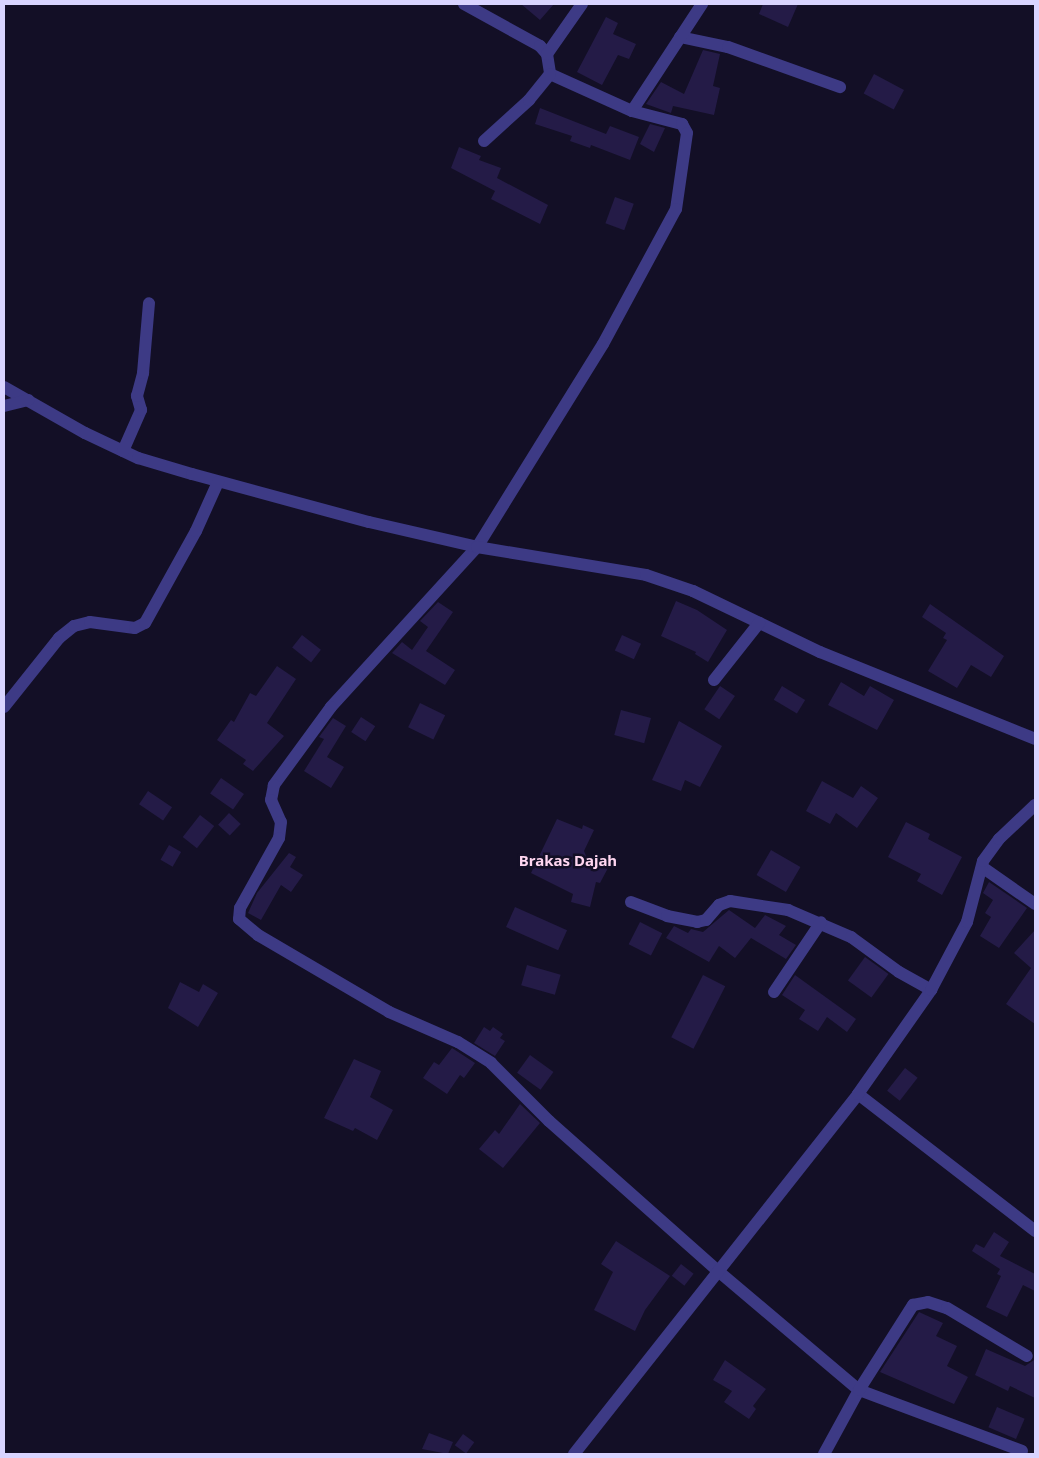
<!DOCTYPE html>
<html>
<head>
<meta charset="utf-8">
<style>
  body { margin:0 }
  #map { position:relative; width:1039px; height:1458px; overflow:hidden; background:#130f26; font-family:"Noto Sans",sans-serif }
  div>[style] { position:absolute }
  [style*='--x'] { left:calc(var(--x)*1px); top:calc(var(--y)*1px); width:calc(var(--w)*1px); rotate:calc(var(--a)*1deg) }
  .building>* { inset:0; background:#241b47; transform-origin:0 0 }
  .minor>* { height:12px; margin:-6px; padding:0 6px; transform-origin:6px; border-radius:6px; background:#3d3a85 }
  span { translate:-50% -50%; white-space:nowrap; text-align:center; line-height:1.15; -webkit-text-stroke:5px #130f26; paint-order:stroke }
  .quarter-label { font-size:15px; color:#ffd6f0; font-weight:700 }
  .frame { position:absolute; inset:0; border:5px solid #d9d4ff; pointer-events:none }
</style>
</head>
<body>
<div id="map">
  <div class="building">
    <i style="clip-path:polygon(521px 4px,554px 4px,540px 20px)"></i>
    <i style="clip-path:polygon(763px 4px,798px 4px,788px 27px,759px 14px)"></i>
    <i style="clip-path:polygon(606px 17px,618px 23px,613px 34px,636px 44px,629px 59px,618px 55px,602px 85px,577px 72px)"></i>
    <i style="clip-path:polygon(703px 50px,720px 54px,713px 86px,720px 88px,714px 115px,673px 106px,671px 113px,646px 104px,661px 82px,684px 94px)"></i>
    <i style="left:874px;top:74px;width:34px;height:22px;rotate:28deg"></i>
    <i style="clip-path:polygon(540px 108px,606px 134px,610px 126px,639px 137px,630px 160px,591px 145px,590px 148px,570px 141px,572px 136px,535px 124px)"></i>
    <i style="clip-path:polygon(650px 124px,665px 128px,654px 152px,640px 144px)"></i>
    <i style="clip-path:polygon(459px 147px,481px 156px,479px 160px,501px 168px,497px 178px,548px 205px,540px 224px,491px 199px,495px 191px,451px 168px)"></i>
    <i style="left:615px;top:197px;width:20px;height:28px;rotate:20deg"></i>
    <i style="clip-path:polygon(676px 601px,697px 610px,727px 630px,708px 662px,695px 654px,696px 652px,661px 636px)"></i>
    <i style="clip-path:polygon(438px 602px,453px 612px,426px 651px,455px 670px,445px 685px,392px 653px,402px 642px,412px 650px,428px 627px,420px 621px)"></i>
    <i style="clip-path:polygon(930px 604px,1004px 656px,991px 677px,971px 665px,957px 688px,928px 671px,947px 640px,943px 638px,946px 633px,922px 617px)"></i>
    <i style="left:302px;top:635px;width:24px;height:16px;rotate:38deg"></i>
    <i style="left:622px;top:635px;width:21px;height:17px;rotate:25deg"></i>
    <i style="clip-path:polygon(277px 666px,296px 679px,267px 723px,284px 736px,253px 771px,243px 764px,246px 760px,217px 740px,231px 720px,234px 722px,250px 693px,256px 696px)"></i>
    <i style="clip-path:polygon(841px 682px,864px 696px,870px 686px,894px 700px,877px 730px,828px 705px)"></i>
    <i style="left:720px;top:686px;width:18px;height:28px;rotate:34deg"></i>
    <i style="left:782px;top:686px;width:27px;height:16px;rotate:31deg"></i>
    <i style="left:420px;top:703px;width:28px;height:27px;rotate:26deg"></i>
    <i style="left:621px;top:710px;width:31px;height:26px;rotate:15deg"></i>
    <i style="left:361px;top:717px;width:17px;height:18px;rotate:33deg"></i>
    <i style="clip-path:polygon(333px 718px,346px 726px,327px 757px,344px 767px,331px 788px,304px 771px,324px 739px,319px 737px)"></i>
    <i style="clip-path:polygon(679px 721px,722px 746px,700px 787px,685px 780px,681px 791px,652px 780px)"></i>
    <i style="left:221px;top:778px;width:28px;height:19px;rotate:35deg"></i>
    <i style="clip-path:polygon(822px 781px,853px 798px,861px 786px,878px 798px,857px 828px,836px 813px,830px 824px,806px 811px)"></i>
    <i style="left:148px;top:791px;width:29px;height:16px;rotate:34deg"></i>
    <i style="left:229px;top:813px;width:16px;height:16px;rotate:43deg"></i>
    <i style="left:200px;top:815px;width:18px;height:28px;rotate:38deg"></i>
    <i style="clip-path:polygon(557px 819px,582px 829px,583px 825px,594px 830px,584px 851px,586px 856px,608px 868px,600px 883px,596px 882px,590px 907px,571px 902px,573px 894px,531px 873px)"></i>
    <i style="clip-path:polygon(906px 822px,930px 834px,928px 839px,962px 857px,942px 895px,917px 881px,921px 874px,888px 857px)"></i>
    <i style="left:169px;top:845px;width:14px;height:17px;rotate:30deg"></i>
    <i style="left:771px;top:850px;width:34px;height:29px;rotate:30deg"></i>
    <i style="clip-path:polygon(289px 853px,296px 857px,290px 867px,303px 875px,291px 892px,281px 885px,261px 920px,248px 913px,257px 893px)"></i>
    <i style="clip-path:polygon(989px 882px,1027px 908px,999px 948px,980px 936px,991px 917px,985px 913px,993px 900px,983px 893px)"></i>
    <i style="left:515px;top:907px;width:57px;height:22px;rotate:24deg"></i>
    <i style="clip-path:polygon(729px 910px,755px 928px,765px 915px,786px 926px,779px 935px,796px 945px,786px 959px,751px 938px,735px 958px,719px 946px,709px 962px,666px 938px,674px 926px,688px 933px,691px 929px,703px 932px)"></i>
    <i style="left:640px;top:922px;width:25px;height:25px;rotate:27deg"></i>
    <i style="clip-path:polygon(1035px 930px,1035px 1024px,1006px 1004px,1031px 968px,1014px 953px)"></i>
    <i style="left:865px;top:957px;width:29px;height:29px;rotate:36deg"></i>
    <i style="left:527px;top:965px;width:35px;height:21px;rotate:16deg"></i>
    <i style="left:703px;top:975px;width:25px;height:70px;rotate:27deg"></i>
    <i style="clip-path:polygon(795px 975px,856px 1019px,847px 1032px,827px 1017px,818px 1031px,799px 1019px,805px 1010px,782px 995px)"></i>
    <i style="clip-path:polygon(180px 982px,199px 992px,203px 984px,218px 993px,198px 1027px,168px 1008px)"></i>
    <i style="clip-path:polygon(484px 1027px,490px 1031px,493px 1027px,503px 1034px,500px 1038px,505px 1041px,495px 1056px,474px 1043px)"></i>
    <i style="clip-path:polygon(452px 1048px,475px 1063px,464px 1078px,460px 1075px,447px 1094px,423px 1078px,434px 1062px,439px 1065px)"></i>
    <i style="left:530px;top:1055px;width:29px;height:22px;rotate:36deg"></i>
    <i style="clip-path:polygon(354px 1059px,381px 1071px,370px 1097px,393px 1110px,377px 1140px,355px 1128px,353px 1131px,324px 1118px)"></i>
    <i style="left:905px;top:1068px;width:16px;height:29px;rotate:38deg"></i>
    <i style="clip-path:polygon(520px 1104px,540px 1123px,503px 1168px,479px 1149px,495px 1130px,499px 1134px)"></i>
    <i style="clip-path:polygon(994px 1232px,1009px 1242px,1000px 1256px,1035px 1274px,1035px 1291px,1023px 1285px,1007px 1317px,986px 1307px,1001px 1276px,997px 1274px,1000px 1269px,972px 1251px,976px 1244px,984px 1248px)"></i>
    <i style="clip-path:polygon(616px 1241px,670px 1276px,645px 1310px,635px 1331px,594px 1310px,613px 1272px,601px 1264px)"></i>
    <i style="left:681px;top:1264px;width:16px;height:15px;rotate:38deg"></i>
    <i style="clip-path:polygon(919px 1312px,943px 1323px,936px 1336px,957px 1346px,947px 1366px,968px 1377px,954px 1404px,880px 1372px)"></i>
    <i style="clip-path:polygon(1035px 1346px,1035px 1398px,1010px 1386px,1008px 1391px,975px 1375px,986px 1349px,1025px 1366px,1034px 1360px)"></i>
    <i style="clip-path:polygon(725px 1360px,766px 1389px,753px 1406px,756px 1409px,749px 1419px,724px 1402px,732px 1391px,713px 1380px)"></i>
    <i style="left:997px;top:1407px;width:30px;height:22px;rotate:23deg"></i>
    <i style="clip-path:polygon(429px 1433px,453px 1442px,448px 1454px,422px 1449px)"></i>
    <i style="left:463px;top:1434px;width:14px;height:14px;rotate:36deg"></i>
  </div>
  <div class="minor">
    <i style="--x:464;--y:4;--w:87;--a:28.9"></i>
    <i style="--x:540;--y:46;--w:11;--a:49"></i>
    <i style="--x:547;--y:54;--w:20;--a:81"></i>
    <i style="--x:550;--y:74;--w:90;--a:24.3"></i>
    <i style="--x:632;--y:111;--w:52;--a:14.6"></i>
    <i style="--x:682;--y:124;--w:10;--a:61"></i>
    <i style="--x:687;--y:133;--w:77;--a:98.2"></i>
    <i style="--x:676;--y:209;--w:153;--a:118.4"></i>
    <i style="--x:603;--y:344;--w:239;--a:121.8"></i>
    <i style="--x:477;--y:547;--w:217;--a:132.4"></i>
    <i style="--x:331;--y:707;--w:97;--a:126.2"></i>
    <i style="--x:274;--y:785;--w:15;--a:101"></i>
    <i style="--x:271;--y:800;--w:24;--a:66"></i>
    <i style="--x:281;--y:822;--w:16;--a:97"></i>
    <i style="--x:279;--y:838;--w:80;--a:119.1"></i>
    <i style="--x:240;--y:908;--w:11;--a:95"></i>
    <i style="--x:239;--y:919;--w:25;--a:40"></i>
    <i style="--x:258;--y:935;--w:152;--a:30.4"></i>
    <i style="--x:389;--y:1012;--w:75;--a:23.5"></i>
    <i style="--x:458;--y:1042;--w:39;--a:32"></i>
    <i style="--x:491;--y:1063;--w:82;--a:45"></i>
    <i style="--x:549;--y:1121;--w:226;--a:41.6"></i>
    <i style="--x:718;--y:1271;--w:185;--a:40.2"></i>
    <i style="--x:859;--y:1390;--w:174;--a:20.5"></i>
    <i style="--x:680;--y:37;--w:49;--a:11.8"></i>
    <i style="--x:728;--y:47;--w:119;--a:19.7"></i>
    <i style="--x:547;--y:54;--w:61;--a:-55"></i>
    <i style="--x:632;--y:111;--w:128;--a:-56.8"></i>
    <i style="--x:484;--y:141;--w:61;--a:-42.3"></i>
    <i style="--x:529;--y:100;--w:33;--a:-51"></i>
    <i style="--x:4;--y:387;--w:93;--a:29.6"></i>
    <i style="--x:85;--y:433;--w:59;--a:25.3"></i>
    <i style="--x:138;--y:458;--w:56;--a:16.5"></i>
    <i style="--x:192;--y:474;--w:183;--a:15.2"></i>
    <i style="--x:369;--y:522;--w:111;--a:13"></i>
    <i style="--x:477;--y:547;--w:171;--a:9.4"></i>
    <i style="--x:646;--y:575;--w:50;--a:18.8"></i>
    <i style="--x:693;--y:591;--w:141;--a:25.7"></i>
    <i style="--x:820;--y:652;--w:232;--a:22"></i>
    <i style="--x:4;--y:406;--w:25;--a:-14"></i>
    <i style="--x:123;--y:451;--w:45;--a:-66.3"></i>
    <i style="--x:141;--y:410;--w:15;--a:-106"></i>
    <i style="--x:137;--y:396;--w:24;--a:-75"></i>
    <i style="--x:143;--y:373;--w:70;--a:-85.1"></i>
    <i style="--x:714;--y:680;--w:73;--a:-51.7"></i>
    <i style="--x:4;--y:707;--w:88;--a:-51.4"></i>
    <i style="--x:59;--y:638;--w:19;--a:-39"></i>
    <i style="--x:74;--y:626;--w:16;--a:-14"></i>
    <i style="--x:90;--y:622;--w:45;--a:7.6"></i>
    <i style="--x:135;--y:628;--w:11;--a:-27"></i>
    <i style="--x:145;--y:623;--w:105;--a:-61"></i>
    <i style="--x:196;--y:531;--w:54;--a:-65.8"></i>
    <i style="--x:982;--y:867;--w:65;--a:34.9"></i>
    <i style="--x:631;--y:902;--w:39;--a:21"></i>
    <i style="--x:667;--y:916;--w:31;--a:11"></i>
    <i style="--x:697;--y:922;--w:9;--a:-13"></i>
    <i style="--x:706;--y:920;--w:20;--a:-49"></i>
    <i style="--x:719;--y:905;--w:12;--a:-20"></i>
    <i style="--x:730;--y:901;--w:59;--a:8.8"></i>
    <i style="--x:788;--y:910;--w:69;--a:23.2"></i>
    <i style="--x:851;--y:937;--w:59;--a:36.1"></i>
    <i style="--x:899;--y:972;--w:37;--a:29"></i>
    <i style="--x:774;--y:992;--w:84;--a:-56.1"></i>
    <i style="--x:858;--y:1094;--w:224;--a:37.7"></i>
    <i style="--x:574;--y:1454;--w:459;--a:-51.7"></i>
    <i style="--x:858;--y:1094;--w:127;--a:-54.9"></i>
    <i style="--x:931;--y:990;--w:77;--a:-62.1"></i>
    <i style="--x:967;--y:922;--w:63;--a:-75.3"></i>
    <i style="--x:983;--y:861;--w:27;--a:-54"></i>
    <i style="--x:999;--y:839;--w:50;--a:-43.4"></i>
    <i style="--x:824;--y:1454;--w:73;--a:-61.3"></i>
    <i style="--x:859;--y:1390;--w:101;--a:-57.6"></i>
    <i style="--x:913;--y:1305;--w:15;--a:-11"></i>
    <i style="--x:928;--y:1302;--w:20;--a:18"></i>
    <i style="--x:947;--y:1308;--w:93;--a:31"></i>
  </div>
  <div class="quarter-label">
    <span style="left:568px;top:861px">Brakas Dajah</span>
  </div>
  <div class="frame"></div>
</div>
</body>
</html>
